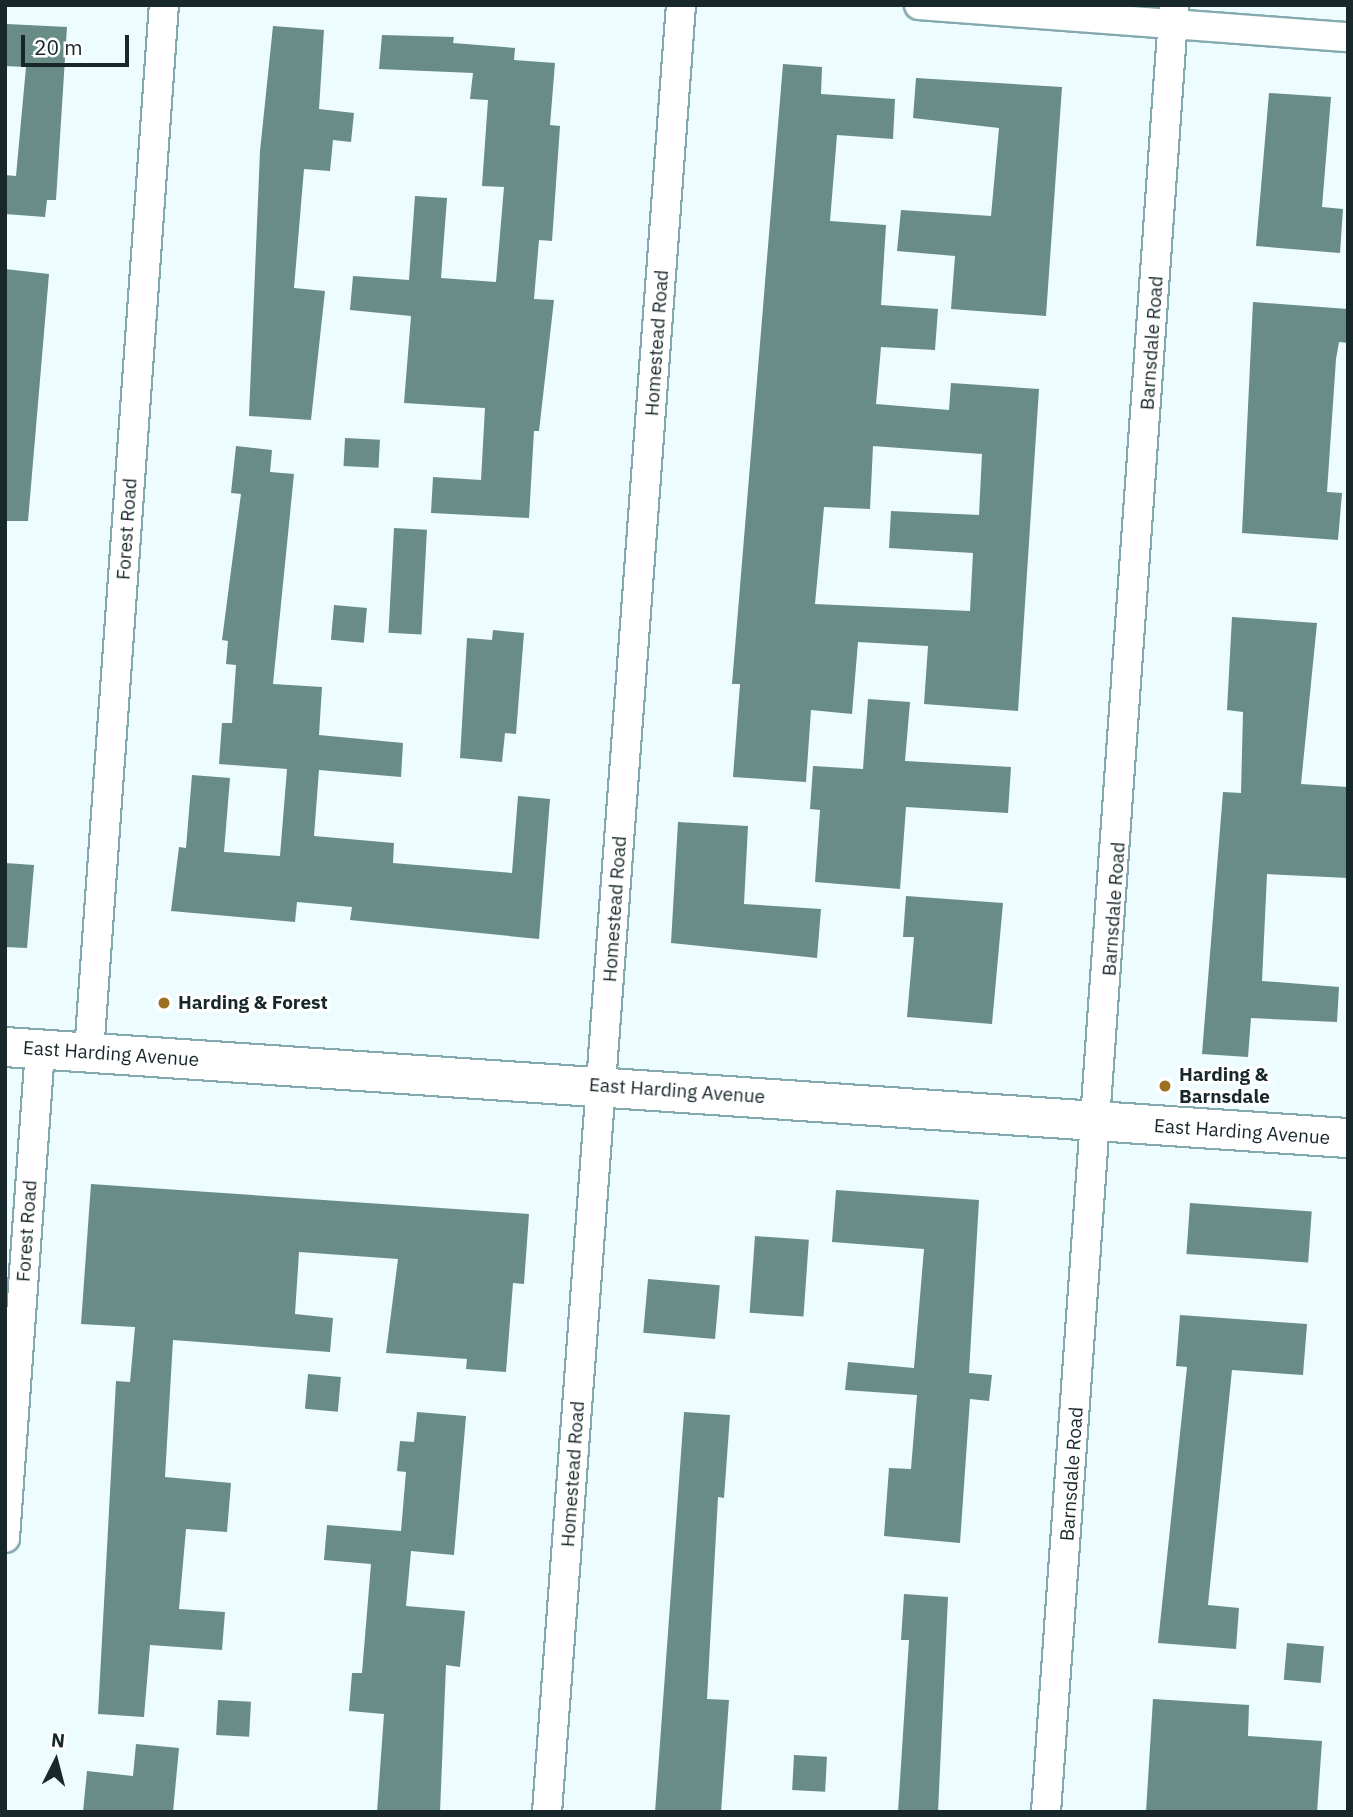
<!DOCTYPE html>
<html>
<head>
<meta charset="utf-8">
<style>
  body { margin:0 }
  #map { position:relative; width:1353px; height:1817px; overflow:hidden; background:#edfcfe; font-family:"IBM Plex Sans",sans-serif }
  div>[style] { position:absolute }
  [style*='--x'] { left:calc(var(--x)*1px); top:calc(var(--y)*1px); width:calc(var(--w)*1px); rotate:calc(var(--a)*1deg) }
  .building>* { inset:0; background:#698c86; transform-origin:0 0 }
  .roads { filter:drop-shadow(2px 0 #84a9af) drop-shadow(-2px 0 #84a9af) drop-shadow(0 2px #84a9af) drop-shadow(0 -2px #84a9af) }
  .street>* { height:28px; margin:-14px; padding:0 14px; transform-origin:14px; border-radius:14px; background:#fff }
  .secondary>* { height:38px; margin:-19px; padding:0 19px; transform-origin:19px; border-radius:19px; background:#fff }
  .dots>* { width:19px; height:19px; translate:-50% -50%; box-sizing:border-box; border:4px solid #fff; border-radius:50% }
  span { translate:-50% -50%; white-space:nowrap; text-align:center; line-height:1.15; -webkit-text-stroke:6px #fff; paint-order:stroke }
  .street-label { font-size:19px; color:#18272a }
  .poi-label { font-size:19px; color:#18272a; font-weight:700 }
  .left { translate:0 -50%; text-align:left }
  .frame { position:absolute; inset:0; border:7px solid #18272a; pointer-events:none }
  .north { position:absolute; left:21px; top:1726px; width:70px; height:70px; -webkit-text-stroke:5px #fff; paint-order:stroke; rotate:6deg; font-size:19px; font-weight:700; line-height:28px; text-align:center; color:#18272a }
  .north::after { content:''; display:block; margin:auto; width:24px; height:32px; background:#18272a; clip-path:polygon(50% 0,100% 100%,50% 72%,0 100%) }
  .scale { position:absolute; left:21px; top:35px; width:108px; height:32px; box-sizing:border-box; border:4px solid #18272a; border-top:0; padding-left:9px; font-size:21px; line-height:24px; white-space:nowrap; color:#18272a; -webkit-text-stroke:5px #fff; paint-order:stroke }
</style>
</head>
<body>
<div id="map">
  <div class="building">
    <i style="clip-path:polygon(7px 24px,67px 27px,56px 200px,47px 200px,45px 217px,5px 214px,5px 175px,16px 176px,26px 67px,5px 66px)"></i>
    <i style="clip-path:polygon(273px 26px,324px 30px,319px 109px,354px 113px,351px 142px,333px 140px,330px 171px,304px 169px,294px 288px,325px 291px,311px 420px,249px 416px,260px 151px)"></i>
    <i style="clip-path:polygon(382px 35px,454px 37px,453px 43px,515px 48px,514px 60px,555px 63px,550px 125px,560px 126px,552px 241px,539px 240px,534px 299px,554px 300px,539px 431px,534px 431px,529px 518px,431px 513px,433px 477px,481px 480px,485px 408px,404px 403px,411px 316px,350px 310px,353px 276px,409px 280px,415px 196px,447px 198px,441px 278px,496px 282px,504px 187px,482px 186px,488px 100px,470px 99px,473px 73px,379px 69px)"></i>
    <i style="clip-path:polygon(evenodd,783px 64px,822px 67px,821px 94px,895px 99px,893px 139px,837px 135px,830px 221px,886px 225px,881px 305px,938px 309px,935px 350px,881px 347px,876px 404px,949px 410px,951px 383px,1039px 389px,1018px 711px,924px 704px,928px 646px,858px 642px,852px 714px,811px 710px,806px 782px,733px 777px,740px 684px,732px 684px,783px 64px,873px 446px,982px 454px,979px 515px,891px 511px,889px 548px,973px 553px,970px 611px,815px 604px,824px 507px,870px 509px,873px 446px)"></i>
    <i style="clip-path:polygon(916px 78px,1062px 87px,1046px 316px,951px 309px,955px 256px,897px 251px,901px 210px,991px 216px,999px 128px,913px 118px)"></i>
    <i style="clip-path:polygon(1269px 93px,1331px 97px,1322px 207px,1343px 209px,1340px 253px,1256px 246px)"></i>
    <i style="clip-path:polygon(5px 269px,49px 274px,28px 521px,5px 521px)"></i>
    <i style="clip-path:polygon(1253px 302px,1348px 309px,1348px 343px,1339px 342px,1336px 359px,1327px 492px,1342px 493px,1338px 540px,1242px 533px)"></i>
    <i style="left:345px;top:438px;width:35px;height:28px;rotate:3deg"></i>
    <i style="clip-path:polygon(236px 446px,272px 450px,270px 472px,294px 474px,273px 684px,322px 687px,319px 735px,403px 743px,401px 777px,319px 770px,314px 836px,394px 843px,393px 863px,512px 873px,518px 796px,550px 799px,539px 939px,350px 920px,352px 907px,297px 902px,295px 922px,171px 911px,179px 847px,186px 848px,192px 775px,230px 778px,224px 852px,280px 856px,287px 769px,219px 764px,222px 723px,232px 723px,236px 665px,226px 664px,228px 641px,222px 640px,241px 494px,231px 493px)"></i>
    <i style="left:394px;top:528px;width:33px;height:105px;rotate:3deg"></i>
    <i style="left:334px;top:605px;width:33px;height:35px;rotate:5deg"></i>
    <i style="clip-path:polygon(1232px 617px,1317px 623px,1301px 784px,1348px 787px,1348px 878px,1267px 874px,1262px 981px,1339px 987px,1337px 1022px,1251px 1018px,1248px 1057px,1202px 1054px,1223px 792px,1241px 793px,1243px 712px,1227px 710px)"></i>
    <i style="clip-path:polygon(493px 630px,524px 633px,516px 734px,505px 733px,502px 762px,460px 758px,467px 638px,492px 640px)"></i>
    <i style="clip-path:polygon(868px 699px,910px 702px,905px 761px,1011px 767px,1008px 813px,906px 807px,900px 889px,815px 882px,820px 810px,810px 809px,813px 766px,863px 769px)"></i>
    <i style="clip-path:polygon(678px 822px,748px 826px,744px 904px,821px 909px,817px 958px,671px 943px)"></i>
    <i style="clip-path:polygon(5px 863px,34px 865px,27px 948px,5px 947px)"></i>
    <i style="clip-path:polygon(906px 896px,1003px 903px,992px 1024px,907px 1017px,914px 937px,903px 937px)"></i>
    <i style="clip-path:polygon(91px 1184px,529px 1214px,524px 1284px,513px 1283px,506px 1372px,466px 1369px,467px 1359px,386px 1353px,398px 1259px,299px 1252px,295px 1314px,333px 1318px,330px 1352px,173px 1340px,165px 1477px,231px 1483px,227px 1532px,186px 1529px,179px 1609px,225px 1612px,222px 1650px,150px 1645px,144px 1717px,98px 1714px,116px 1381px,130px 1382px,135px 1327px,81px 1324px)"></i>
    <i style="clip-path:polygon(836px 1190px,979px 1200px,969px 1373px,992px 1375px,989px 1401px,970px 1399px,960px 1543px,884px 1536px,889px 1468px,911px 1469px,917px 1395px,845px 1390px,848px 1362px,914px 1368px,924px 1249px,832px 1242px)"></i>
    <i style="left:1190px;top:1203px;width:122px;height:51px;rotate:4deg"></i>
    <i style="left:755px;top:1236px;width:54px;height:77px;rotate:4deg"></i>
    <i style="left:648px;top:1279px;width:72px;height:54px;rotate:5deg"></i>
    <i style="clip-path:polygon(1180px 1315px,1307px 1324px,1303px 1375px,1232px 1370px,1208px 1605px,1239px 1608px,1236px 1649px,1158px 1643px,1187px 1367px,1176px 1366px)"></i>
    <i style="left:308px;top:1374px;width:33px;height:35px;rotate:5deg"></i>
    <i style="clip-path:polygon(417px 1412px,466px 1416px,454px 1555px,411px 1551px,406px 1606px,465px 1611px,460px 1667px,446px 1665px,440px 1812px,377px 1812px,384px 1714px,349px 1711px,352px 1673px,362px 1673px,371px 1564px,324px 1560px,327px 1525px,401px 1531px,406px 1472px,397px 1471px,400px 1441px,414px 1442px)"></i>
    <i style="clip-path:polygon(684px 1412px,730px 1415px,724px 1498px,718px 1497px,707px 1699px,729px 1700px,721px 1812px,655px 1812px)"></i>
    <i style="clip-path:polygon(904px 1594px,948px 1597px,938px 1812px,898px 1812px,909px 1640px,901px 1640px)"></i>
    <i style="left:1287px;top:1643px;width:37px;height:37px;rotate:5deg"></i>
    <i style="clip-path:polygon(1153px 1699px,1249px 1705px,1248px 1736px,1322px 1741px,1317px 1812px,1146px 1812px)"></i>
    <i style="left:218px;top:1700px;width:33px;height:35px;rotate:3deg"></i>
    <i style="clip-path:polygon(136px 1744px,179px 1748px,173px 1812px,83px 1812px,87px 1771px,133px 1776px)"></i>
    <i style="left:794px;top:1755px;width:33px;height:35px;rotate:3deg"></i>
  </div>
  <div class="roads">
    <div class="street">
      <i style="--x:919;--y:5;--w:430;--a:4.3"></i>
      <i style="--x:89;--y:1053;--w:1051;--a:-85.91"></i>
      <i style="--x:5;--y:1538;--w:489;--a:-85.9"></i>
      <i style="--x:547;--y:1812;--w:1812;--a:-85.76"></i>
      <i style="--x:1046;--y:1812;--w:1812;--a:-85.95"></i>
    </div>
    <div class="secondary">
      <i style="--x:5;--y:1047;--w:1346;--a:3.88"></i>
    </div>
  </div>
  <div class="dots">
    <i style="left:164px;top:1003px;background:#9d7021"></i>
    <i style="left:1165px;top:1086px;background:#9d7021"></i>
  </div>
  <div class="street-label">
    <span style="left:657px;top:343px;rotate:-86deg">Homestead Road</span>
    <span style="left:1152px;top:343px;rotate:-86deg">Barnsdale Road</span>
    <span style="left:127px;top:529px;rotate:-86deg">Forest Road</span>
    <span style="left:615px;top:909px;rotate:-86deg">Homestead Road</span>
    <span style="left:1114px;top:909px;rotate:-86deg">Barnsdale Road</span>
    <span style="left:111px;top:1054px;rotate:4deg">East Harding Avenue</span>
    <span style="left:677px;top:1091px;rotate:4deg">East Harding Avenue</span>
    <span style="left:1242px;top:1132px;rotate:4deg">East Harding Avenue</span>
    <span style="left:27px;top:1231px;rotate:-86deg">Forest Road</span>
    <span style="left:573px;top:1474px;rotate:-86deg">Homestead Road</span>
    <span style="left:1072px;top:1474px;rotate:-86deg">Barnsdale Road</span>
  </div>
  <div class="poi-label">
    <span class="left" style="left:178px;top:1003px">Harding &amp; Forest</span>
    <span class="left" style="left:1179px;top:1086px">Harding &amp;<br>Barnsdale</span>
  </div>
  <div class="frame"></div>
  <div class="north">N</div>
  <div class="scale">20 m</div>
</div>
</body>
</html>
